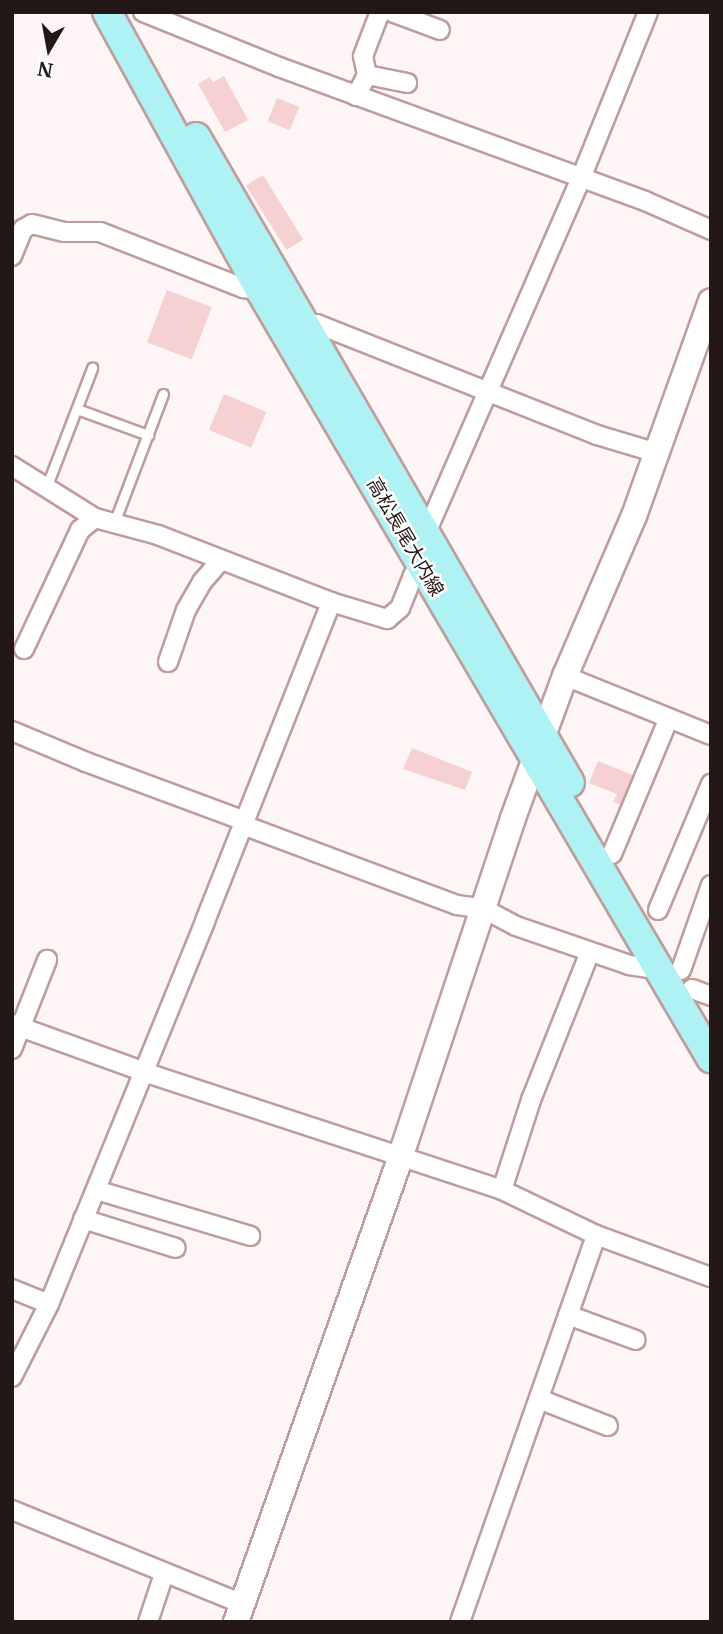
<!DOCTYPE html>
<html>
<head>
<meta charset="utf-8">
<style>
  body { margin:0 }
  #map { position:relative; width:723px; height:1634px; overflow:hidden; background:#fef6f6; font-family:Merriweather,"Noto Sans JP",serif }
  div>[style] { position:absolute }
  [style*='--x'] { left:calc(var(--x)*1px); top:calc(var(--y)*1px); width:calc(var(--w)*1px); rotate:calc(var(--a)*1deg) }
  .building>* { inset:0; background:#f6d1d1; transform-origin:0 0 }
  .roads { filter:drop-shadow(2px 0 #bf9d9c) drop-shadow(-2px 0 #bf9d9c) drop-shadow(0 2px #bf9d9c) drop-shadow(0 -2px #bf9d9c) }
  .lane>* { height:9px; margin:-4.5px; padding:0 4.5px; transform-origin:4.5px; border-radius:4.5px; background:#fff }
  .street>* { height:18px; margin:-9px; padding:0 9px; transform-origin:9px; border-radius:9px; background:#fff }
  .secondary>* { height:24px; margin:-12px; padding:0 12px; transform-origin:12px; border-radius:12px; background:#fff }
  .primary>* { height:28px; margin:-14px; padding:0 14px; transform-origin:14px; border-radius:14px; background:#aff2f3 }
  span { translate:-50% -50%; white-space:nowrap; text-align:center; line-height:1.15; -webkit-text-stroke:5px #fff; paint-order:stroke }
  .street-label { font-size:19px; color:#241717 }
  .frame { position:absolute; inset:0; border:14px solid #241717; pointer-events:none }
  .north { position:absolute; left:14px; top:14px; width:70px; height:70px; -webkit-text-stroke:5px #fff; paint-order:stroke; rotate:190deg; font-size:19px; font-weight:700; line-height:28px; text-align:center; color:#241717 }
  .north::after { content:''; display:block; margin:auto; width:24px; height:32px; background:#241717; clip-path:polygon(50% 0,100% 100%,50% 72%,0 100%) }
</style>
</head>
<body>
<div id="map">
  <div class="building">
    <i style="clip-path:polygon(224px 76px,248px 120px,225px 132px,198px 84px,210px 77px,213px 82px)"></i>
    <i style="left:277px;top:98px;width:24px;height:25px;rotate:22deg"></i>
    <i style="left:263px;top:175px;width:76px;height:20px;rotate:58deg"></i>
    <i style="left:167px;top:290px;width:48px;height:56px;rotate:21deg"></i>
    <i style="left:224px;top:394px;width:46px;height:39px;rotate:23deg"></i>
    <i style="clip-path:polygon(412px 748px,472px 772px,465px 790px,403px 769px)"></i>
    <i style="clip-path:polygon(598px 761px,633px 775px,620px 805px,613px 802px,617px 794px,589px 783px)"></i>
  </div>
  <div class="roads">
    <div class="lane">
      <i style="--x:77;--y:409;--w:76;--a:20.1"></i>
      <i style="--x:46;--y:488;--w:129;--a:-69"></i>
      <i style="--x:114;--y:523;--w:138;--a:-69.2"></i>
    </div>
    <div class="street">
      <i style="--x:143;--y:12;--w:147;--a:22"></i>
      <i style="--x:279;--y:67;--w:390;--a:20.1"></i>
      <i style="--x:645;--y:201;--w:72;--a:23.7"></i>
      <i style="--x:392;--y:12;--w:51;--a:20.6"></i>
      <i style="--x:367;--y:75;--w:41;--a:11.3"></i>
      <i style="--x:356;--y:96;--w:24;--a:-62"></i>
      <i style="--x:367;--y:75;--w:19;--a:-102"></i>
      <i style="--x:363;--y:56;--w:47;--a:-68.9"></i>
      <i style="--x:12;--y:256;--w:29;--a:-68"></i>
      <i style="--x:23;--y:229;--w:10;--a:-29"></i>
      <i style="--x:32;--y:224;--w:33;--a:14"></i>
      <i style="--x:64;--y:232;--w:36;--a:0"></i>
      <i style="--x:100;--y:232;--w:154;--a:21.4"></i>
      <i style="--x:243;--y:288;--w:17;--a:7"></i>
      <i style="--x:307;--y:327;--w:10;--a:-17"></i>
      <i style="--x:317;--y:324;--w:301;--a:21.6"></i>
      <i style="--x:597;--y:435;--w:63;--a:16.7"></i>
      <i style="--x:12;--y:466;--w:98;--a:32.1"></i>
      <i style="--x:95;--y:518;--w:65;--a:15.1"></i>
      <i style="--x:158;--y:535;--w:186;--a:21.2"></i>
      <i style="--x:331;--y:602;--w:59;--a:16.9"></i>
      <i style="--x:387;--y:619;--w:17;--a:-40"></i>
      <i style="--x:400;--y:608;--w:35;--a:-68"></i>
      <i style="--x:413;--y:575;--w:19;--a:-36"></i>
      <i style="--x:426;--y:533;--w:387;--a:-66.4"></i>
      <i style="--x:581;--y:178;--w:179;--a:-68"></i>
      <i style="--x:24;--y:649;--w:132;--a:-64.8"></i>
      <i style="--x:80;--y:530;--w:19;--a:-39"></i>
      <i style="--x:168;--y:662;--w:55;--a:-70.9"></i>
      <i style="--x:186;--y:610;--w:32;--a:-60"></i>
      <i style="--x:202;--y:582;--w:29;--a:-49"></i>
      <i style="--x:565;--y:676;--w:157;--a:22"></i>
      <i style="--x:12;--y:731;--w:80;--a:22.7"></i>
      <i style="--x:86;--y:762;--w:170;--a:20.4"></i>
      <i style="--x:243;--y:825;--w:228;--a:20.5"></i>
      <i style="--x:457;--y:905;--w:27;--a:8"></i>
      <i style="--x:484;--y:909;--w:36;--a:28"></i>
      <i style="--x:516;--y:926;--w:120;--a:19"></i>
      <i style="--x:629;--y:965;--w:30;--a:9"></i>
      <i style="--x:612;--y:854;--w:147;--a:-67.3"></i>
      <i style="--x:658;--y:910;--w:137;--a:-67.2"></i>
      <i style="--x:681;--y:970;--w:90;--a:-70.6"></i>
      <i style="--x:692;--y:989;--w:20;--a:20"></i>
      <i style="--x:12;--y:1024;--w:150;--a:19.9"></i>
      <i style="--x:153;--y:1075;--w:367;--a:18.2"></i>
      <i style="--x:502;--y:1190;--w:104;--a:25.6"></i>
      <i style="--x:596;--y:1235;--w:122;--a:20.1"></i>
      <i style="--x:12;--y:1049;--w:96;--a:-68.5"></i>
      <i style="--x:96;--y:1190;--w:161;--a:16.6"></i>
      <i style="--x:502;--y:1190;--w:95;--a:-72.1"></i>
      <i style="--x:531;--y:1100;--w:159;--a:-68.3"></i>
      <i style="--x:83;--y:1219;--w:97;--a:17.3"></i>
      <i style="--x:12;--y:1289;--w:40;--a:22"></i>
      <i style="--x:568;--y:1315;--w:72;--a:20.2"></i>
      <i style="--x:12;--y:1377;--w:82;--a:-63.1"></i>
      <i style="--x:49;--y:1304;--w:414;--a:-67.8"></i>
      <i style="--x:205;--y:921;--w:343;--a:-68.4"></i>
      <i style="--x:539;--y:1399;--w:74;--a:21.4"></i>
      <i style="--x:12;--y:1510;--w:248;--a:22.2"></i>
      <i style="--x:148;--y:1622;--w:51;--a:-71.6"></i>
      <i style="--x:460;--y:1622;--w:410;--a:-70.6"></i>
    </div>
    <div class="secondary">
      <i style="--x:236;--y:1622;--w:495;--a:-70.5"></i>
      <i style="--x:401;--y:1155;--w:355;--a:-71.6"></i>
      <i style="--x:513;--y:818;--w:151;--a:-69.9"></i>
      <i style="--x:565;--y:676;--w:174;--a:-66.7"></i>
      <i style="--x:634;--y:516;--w:228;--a:-70.3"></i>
    </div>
    <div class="primary">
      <i style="--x:107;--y:12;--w:317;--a:61.2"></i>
      <i style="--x:260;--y:290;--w:891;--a:59.58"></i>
      <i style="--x:196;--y:137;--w:746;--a:59.93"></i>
    </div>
  </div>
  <div class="street-label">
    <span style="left:405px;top:537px;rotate:60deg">高松長尾大内線</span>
  </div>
  <div class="frame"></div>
  <div class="north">N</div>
</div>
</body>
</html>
